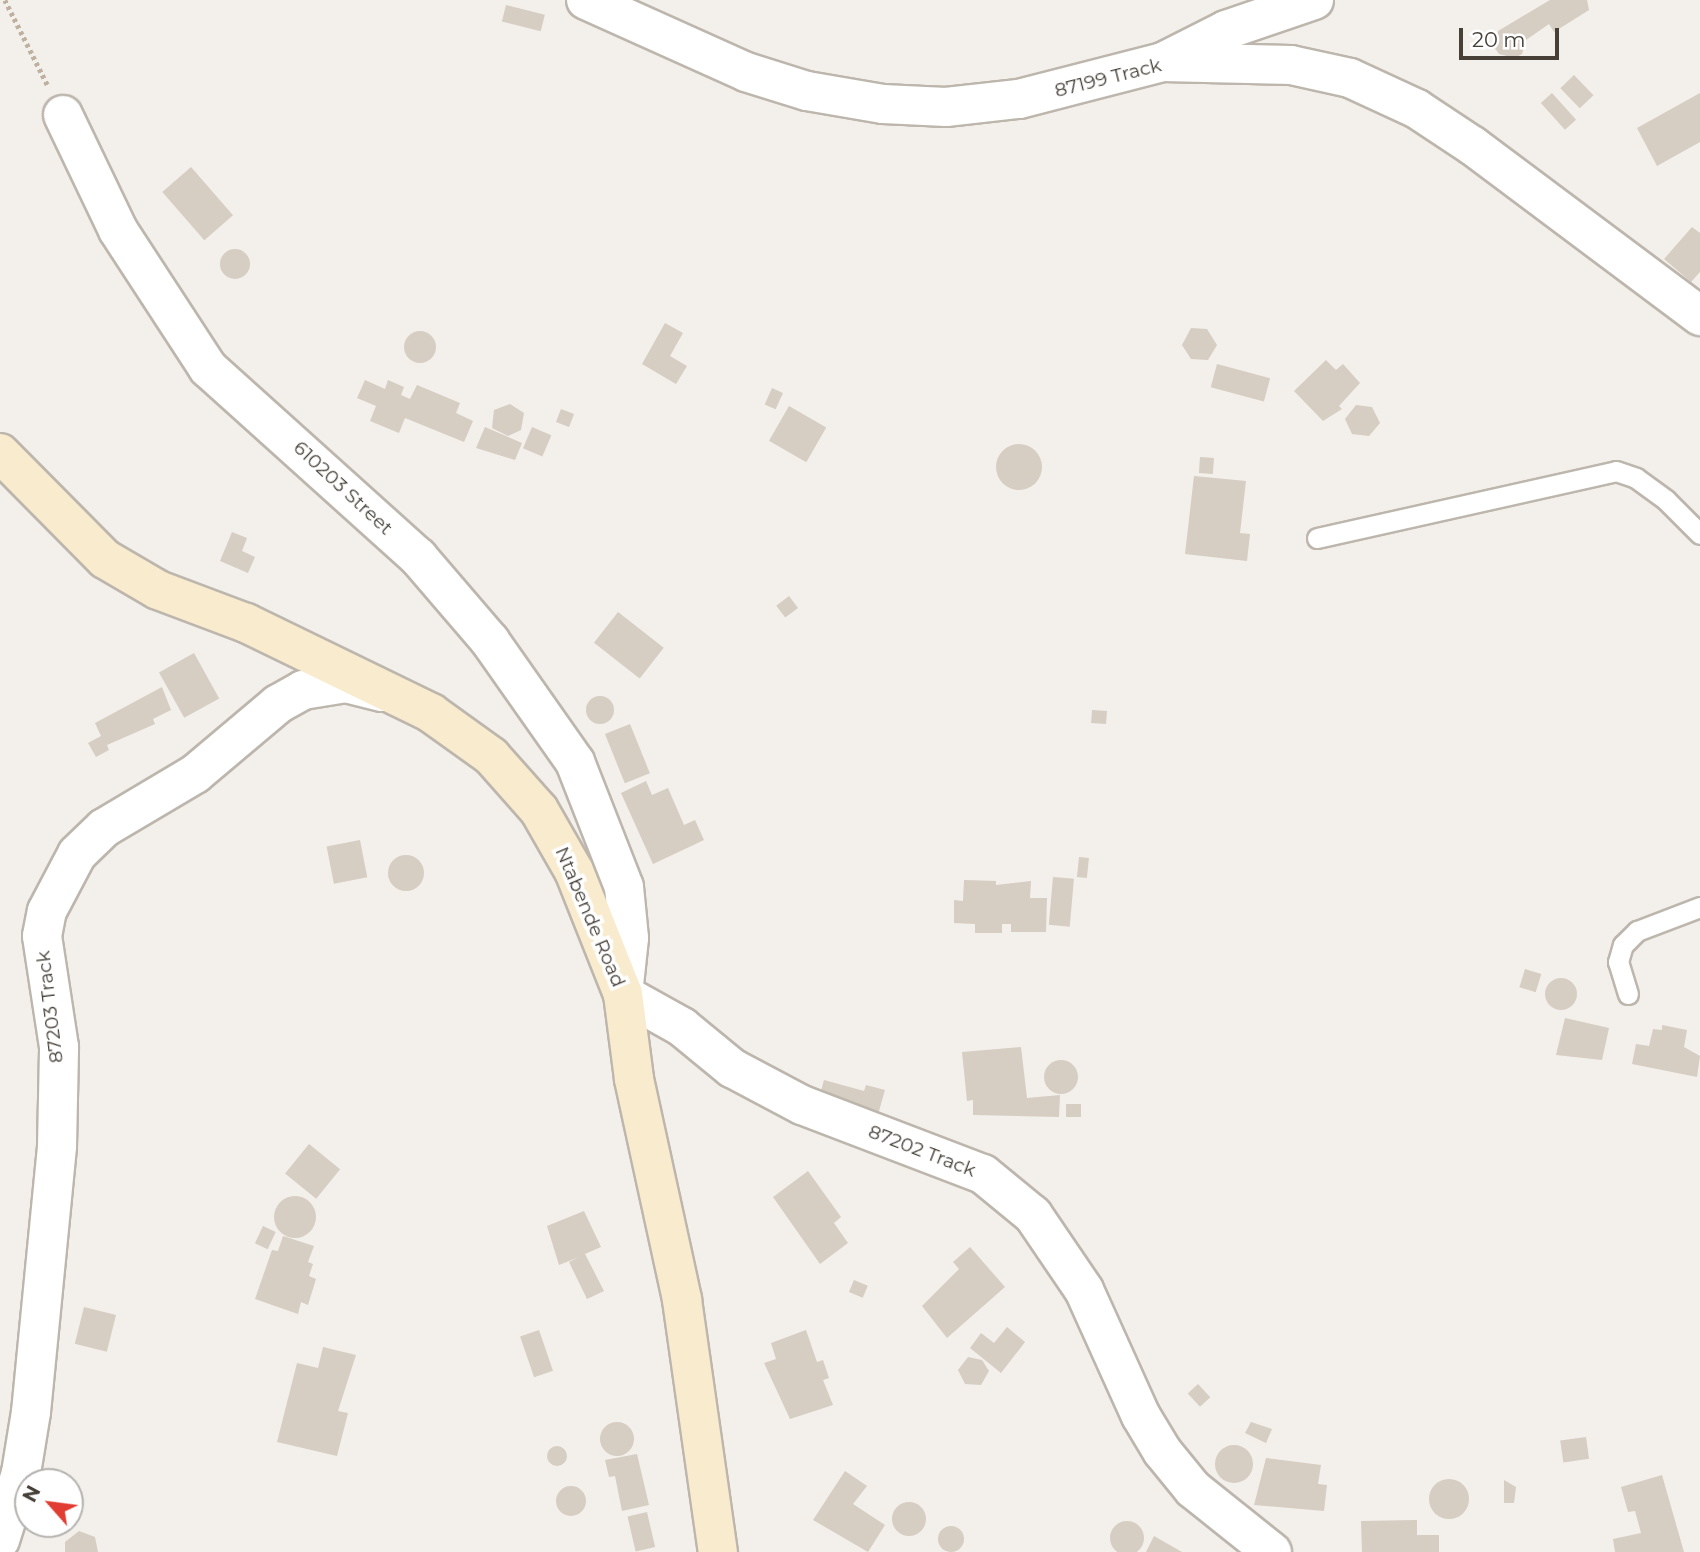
<!DOCTYPE html>
<html>
<head>
<meta charset="utf-8">
<style>
  body { margin:0 }
  #map { position:relative; width:1700px; height:1552px; overflow:hidden; background:#f3efea; font-family:Montserrat,sans-serif }
  div>[style] { position:absolute }
  [style*='--x'] { left:calc(var(--x)*1px); top:calc(var(--y)*1px); width:calc(var(--w)*1px); rotate:calc(var(--a)*1deg) }
  .building>* { inset:0; background:#d6cdc3; transform-origin:0 0 }
  .round { border-radius:50% }
  .path>* { height:4.5px; margin-top:-2.25px; transform-origin:0; background:repeating-linear-gradient(90deg,#beb1a0 0 3.5px,transparent 0 7px) }
  .roads { filter:drop-shadow(2px 0 #bdb6ad) drop-shadow(-2px 0 #bdb6ad) drop-shadow(0 2px #bdb6ad) drop-shadow(0 -2px #bdb6ad) }
  .lane>* { height:19px; margin:-9.5px; padding:0 9.5px; transform-origin:9.5px; border-radius:9.5px; background:#fff }
  .street>* { height:38px; margin:-19px; padding:0 19px; transform-origin:19px; border-radius:19px; background:#fff }
  .secondary>* { height:38px; margin:-19px; padding:0 19px; transform-origin:19px; border-radius:19px; background:#f9ebce }
  span { translate:-50% -50%; white-space:nowrap; text-align:center; line-height:1.15; -webkit-text-stroke:7px #fff; paint-order:stroke }
  .street-label { font-size:19px; color:#464039 }
  .north { position:absolute; left:14px; top:1468px; width:70px; height:70px; box-sizing:border-box; background:#fff; border:2px solid #b5b3b0; border-radius:50%; rotate:298deg; font-size:19px; font-weight:700; line-height:28px; text-align:center; color:#464039 }
  .north::after { content:''; display:block; margin:auto; width:24px; height:32px; background:#e13d32; clip-path:polygon(50% 0,100% 100%,50% 72%,0 100%) }
  .scale { position:absolute; left:1459px; top:28px; width:100px; height:32px; box-sizing:border-box; border:4px solid #464039; border-top:0; padding-left:9px; font-size:21px; line-height:24px; white-space:nowrap; color:#464039; -webkit-text-stroke:5px #fff; paint-order:stroke }
</style>
</head>
<body>
<div id="map">
  <div class="building">
    <i style="clip-path:polygon(1550px 0,1587px 0,1589px 10px,1554px 32px,1549px 24px,1526px 40px,1522px 54px,1515px 58px,1499px 54px,1494px 47px,1498px 31px)"></i>
    <i style="left:506px;top:5px;width:40px;height:17px;rotate:14deg"></i>
    <i style="left:1574px;top:75px;width:28px;height:19px;rotate:46deg"></i>
    <i style="left:1552px;top:93px;width:36px;height:15px;rotate:48deg"></i>
    <i style="clip-path:polygon(1700px 93px,1700px 142px,1657px 166px,1637px 128px)"></i>
    <i style="left:191px;top:167px;width:64px;height:38px;rotate:49deg"></i>
    <i style="clip-path:polygon(1692px 227px,1700px 233px,1700px 272px,1691px 282px,1664px 259px)"></i>
    <i class="round" style="left:220px;top:249px;width:30px;height:30px"></i>
    <i style="clip-path:polygon(665px 323px,683px 333px,670px 356px,687px 366px,676px 384px,642px 364px)"></i>
    <i style="clip-path:polygon(1191px 328px,1207px 329px,1217px 345px,1208px 360px,1191px 359px,1182px 345px)"></i>
    <i class="round" style="left:404px;top:331px;width:32px;height:32px"></i>
    <i style="clip-path:polygon(1326px 360px,1336px 370px,1343px 364px,1360px 383px,1339px 406px,1342px 409px,1323px 421px,1294px 391px)"></i>
    <i style="left:1217px;top:364px;width:55px;height:24px;rotate:15deg"></i>
    <i style="clip-path:polygon(365px 380px,385px 389px,388px 380px,404px 387px,401px 395px,410px 399px,417px 385px,460px 403px,456px 413px,473px 421px,464px 442px,405px 418px,399px 433px,370px 421px,376px 406px,357px 398px)"></i>
    <i style="left:772px;top:388px;width:12px;height:18px;rotate:24deg"></i>
    <i style="clip-path:polygon(510px 404px,524px 413px,521px 430px,508px 436px,492px 428px,494px 410px)"></i>
    <i style="clip-path:polygon(1356px 405px,1372px 407px,1380px 423px,1369px 436px,1352px 434px,1345px 419px)"></i>
    <i style="left:789px;top:406px;width:43px;height:40px;rotate:30deg"></i>
    <i style="left:561px;top:409px;width:14px;height:14px;rotate:21deg"></i>
    <i style="clip-path:polygon(485px 427px,522px 443px,515px 460px,476px 448px)"></i>
    <i style="left:532px;top:427px;width:21px;height:23px;rotate:23deg"></i>
    <i class="round" style="left:996px;top:444px;width:46px;height:46px"></i>
    <i style="left:1200px;top:457px;width:14px;height:16px;rotate:4deg"></i>
    <i style="clip-path:polygon(1194px 476px,1246px 481px,1240px 533px,1250px 534px,1247px 561px,1185px 554px)"></i>
    <i style="clip-path:polygon(232px 532px,247px 538px,242px 551px,255px 557px,248px 573px,220px 561px)"></i>
    <i style="left:789px;top:596px;width:15px;height:16px;rotate:53deg"></i>
    <i style="left:618px;top:612px;width:58px;height:39px;rotate:38deg"></i>
    <i style="left:194px;top:653px;width:52px;height:40px;rotate:61deg"></i>
    <i style="clip-path:polygon(162px 687px,171px 710px,153px 719px,155px 724px,107px 745px,109px 750px,96px 757px,88px 743px,101px 736px,95px 723px)"></i>
    <i class="round" style="left:586px;top:696px;width:28px;height:28px"></i>
    <i style="left:1092px;top:710px;width:15px;height:13px;rotate:4deg"></i>
    <i style="left:630px;top:724px;width:53px;height:27px;rotate:68deg"></i>
    <i style="clip-path:polygon(646px 781px,652px 795px,668px 788px,684px 825px,695px 820px,704px 840px,653px 864px,621px 793px)"></i>
    <i style="left:360px;top:840px;width:38px;height:34px;rotate:79deg"></i>
    <i class="round" style="left:388px;top:855px;width:36px;height:36px"></i>
    <i style="left:1079px;top:857px;width:10px;height:20px;rotate:6deg"></i>
    <i style="left:1053px;top:877px;width:21px;height:48px;rotate:5deg"></i>
    <i style="clip-path:polygon(964px 880px,996px 881px,996px 885px,1031px 881px,1030px 898px,1047px 898px,1046px 932px,1011px 932px,1011px 924px,1002px 924px,1002px 933px,975px 933px,975px 924px,954px 923px,954px 900px,963px 901px)"></i>
    <i style="left:1525px;top:969px;width:17px;height:19px;rotate:17deg"></i>
    <i class="round" style="left:1545px;top:978px;width:32px;height:32px"></i>
    <i style="clip-path:polygon(1565px 1018px,1609px 1028px,1602px 1060px,1556px 1055px)"></i>
    <i style="clip-path:polygon(1662px 1025px,1687px 1030px,1684px 1047px,1700px 1056px,1697px 1077px,1632px 1064px,1636px 1044px,1649px 1046px,1653px 1029px,1662px 1030px)"></i>
    <i style="clip-path:polygon(1021px 1047px,1027px 1098px,1060px 1095px,1059px 1117px,973px 1115px,973px 1100px,967px 1101px,962px 1052px)"></i>
    <i class="round" style="left:1044px;top:1060px;width:34px;height:34px"></i>
    <i style="clip-path:polygon(824px 1080px,864px 1091px,866px 1085px,885px 1090px,877px 1118px,818px 1102px)"></i>
    <i style="left:1066px;top:1104px;width:15px;height:13px"></i>
    <i style="left:309px;top:1144px;width:40px;height:38px;rotate:39deg"></i>
    <i style="clip-path:polygon(808px 1171px,841px 1217px,834px 1223px,848px 1243px,820px 1264px,773px 1197px)"></i>
    <i class="round" style="left:274px;top:1196px;width:42px;height:42px"></i>
    <i style="clip-path:polygon(584px 1211px,601px 1247px,585px 1254px,604px 1291px,587px 1299px,569px 1262px,579px 1257px,559px 1265px,547px 1226px)"></i>
    <i style="left:263px;top:1226px;width:14px;height:19px;rotate:25deg"></i>
    <i style="clip-path:polygon(283px 1236px,314px 1246px,308px 1262px,313px 1264px,309px 1276px,316px 1279px,308px 1305px,301px 1302px,298px 1314px,255px 1299px,272px 1250px,278px 1251px)"></i>
    <i style="clip-path:polygon(970px 1247px,1005px 1287px,947px 1338px,922px 1306px,959px 1269px,953px 1262px)"></i>
    <i style="left:854px;top:1280px;width:15px;height:13px;rotate:23deg"></i>
    <i style="left:84px;top:1307px;width:33px;height:38px;rotate:14deg"></i>
    <i style="clip-path:polygon(1007px 1327px,1025px 1342px,1001px 1373px,970px 1348px,981px 1333px,994px 1343px)"></i>
    <i style="left:539px;top:1330px;width:43px;height:20px;rotate:71deg"></i>
    <i style="clip-path:polygon(806px 1330px,817px 1362px,823px 1360px,829px 1378px,823px 1380px,833px 1405px,790px 1419px,764px 1363px,776px 1359px,771px 1343px)"></i>
    <i style="clip-path:polygon(323px 1347px,356px 1355px,338px 1411px,348px 1413px,337px 1456px,277px 1442px,297px 1363px,318px 1368px)"></i>
    <i style="clip-path:polygon(968px 1357px,982px 1360px,989px 1371px,981px 1385px,965px 1384px,958px 1370px)"></i>
    <i style="left:1198px;top:1384px;width:18px;height:14px;rotate:47deg"></i>
    <i style="clip-path:polygon(1251px 1422px,1272px 1429px,1266px 1443px,1245px 1433px)"></i>
    <i class="round" style="left:600px;top:1422px;width:34px;height:34px"></i>
    <i style="left:1586px;top:1437px;width:22px;height:26px;rotate:82deg"></i>
    <i class="round" style="left:1215px;top:1445px;width:38px;height:38px"></i>
    <i class="round" style="left:547px;top:1446px;width:20px;height:20px"></i>
    <i style="clip-path:polygon(637px 1454px,649px 1505px,622px 1511px,615px 1476px,609px 1477px,605px 1460px)"></i>
    <i style="clip-path:polygon(1266px 1458px,1321px 1465px,1318px 1484px,1327px 1485px,1324px 1511px,1254px 1505px)"></i>
    <i style="clip-path:polygon(845px 1471px,867px 1486px,853px 1504px,885px 1525px,868px 1552px,813px 1520px)"></i>
    <i style="clip-path:polygon(1662px 1475px,1684px 1552px,1615px 1552px,1613px 1539px,1641px 1533px,1635px 1511px,1628px 1512px,1621px 1487px)"></i>
    <i class="round" style="left:1429px;top:1479px;width:40px;height:40px"></i>
    <i style="clip-path:polygon(1504px 1480px,1516px 1487px,1514px 1503px,1504px 1503px)"></i>
    <i class="round" style="left:556px;top:1486px;width:30px;height:30px"></i>
    <i class="round" style="left:892px;top:1502px;width:34px;height:34px"></i>
    <i style="left:647px;top:1512px;width:36px;height:20px;rotate:77deg"></i>
    <i style="clip-path:polygon(1417px 1520px,1417px 1535px,1439px 1535px,1439px 1552px,1362px 1552px,1361px 1521px)"></i>
    <i class="round" style="left:1110px;top:1521px;width:34px;height:34px"></i>
    <i class="round" style="left:938px;top:1526px;width:26px;height:26px"></i>
    <i style="clip-path:polygon(79px 1531px,95px 1537px,98px 1552px,65px 1552px,65px 1542px)"></i>
    <i style="clip-path:polygon(1154px 1536px,1182px 1552px,1146px 1552px)"></i>
  </div>
  <div class="path">
    <i style="--x:5;--y:0;--w:96;--a:63.4"></i>
  </div>
  <div class="roads">
    <div class="lane">
      <i style="--x:1317;--y:538;--w:306;--a:-12.6"></i>
      <i style="--x:1616;--y:471;--w:21;--a:19"></i>
      <i style="--x:1636;--y:478;--w:37;--a:36"></i>
      <i style="--x:1666;--y:500;--w:48;--a:45"></i>
      <i style="--x:1628;--y:994;--w:34;--a:-107"></i>
      <i style="--x:1618;--y:962;--w:18;--a:-74"></i>
      <i style="--x:1623;--y:945;--w:20;--a:-45"></i>
      <i style="--x:1637;--y:931;--w:67;--a:-20.9"></i>
    </div>
    <div class="street">
      <i style="--x:586;--y:0;--w:175;--a:24.2"></i>
      <i style="--x:746;--y:72;--w:64;--a:17.3"></i>
      <i style="--x:807;--y:91;--w:77;--a:9.7"></i>
      <i style="--x:883;--y:104;--w:63;--a:2.7"></i>
      <i style="--x:946;--y:107;--w:73;--a:-6.3"></i>
      <i style="--x:1019;--y:99;--w:149;--a:-14.4"></i>
      <i style="--x:1163;--y:62;--w:128;--a:1.3"></i>
      <i style="--x:1291;--y:65;--w:60;--a:12.4"></i>
      <i style="--x:1350;--y:78;--w:74;--a:24.8"></i>
      <i style="--x:1417;--y:109;--w:67;--a:33.5"></i>
      <i style="--x:1473;--y:146;--w:284;--a:36.8"></i>
      <i style="--x:1163;--y:62;--w:71;--a:-26.9"></i>
      <i style="--x:1226;--y:30;--w:93;--a:-18.8"></i>
      <i style="--x:63;--y:115;--w:127;--a:64.4"></i>
      <i style="--x:118;--y:230;--w:165;--a:56.9"></i>
      <i style="--x:208;--y:368;--w:283;--a:42"></i>
      <i style="--x:418;--y:557;--w:111;--a:49.4"></i>
      <i style="--x:490;--y:641;--w:148;--a:54.9"></i>
      <i style="--x:575;--y:762;--w:134;--a:68.6"></i>
      <i style="--x:624;--y:887;--w:51;--a:84.4"></i>
      <i style="--x:629;--y:938;--w:56;--a:96.1"></i>
      <i style="--x:623;--y:994;--w:68;--a:29.2"></i>
      <i style="--x:682;--y:1027;--w:65;--a:39.4"></i>
      <i style="--x:732;--y:1068;--w:79;--a:27.9"></i>
      <i style="--x:802;--y:1105;--w:194;--a:20.9"></i>
      <i style="--x:983;--y:1174;--w:65;--a:39.4"></i>
      <i style="--x:1033;--y:1215;--w:91;--a:55.8"></i>
      <i style="--x:1084;--y:1290;--w:138;--a:65.7"></i>
      <i style="--x:1141;--y:1416;--w:41;--a:59"></i>
      <i style="--x:1162;--y:1451;--w:49;--a:50.8"></i>
      <i style="--x:1193;--y:1489;--w:101;--a:38.6"></i>
      <i style="--x:0;--y:1540;--w:70;--a:-72.6"></i>
      <i style="--x:21;--y:1473;--w:62;--a:-80.7"></i>
      <i style="--x:31;--y:1412;--w:267;--a:-84.4"></i>
      <i style="--x:57;--y:1146;--w:99;--a:-88.8"></i>
      <i style="--x:59;--y:1047;--w:112;--a:-98.7"></i>
      <i style="--x:42;--y:936;--w:25;--a:-79"></i>
      <i style="--x:47;--y:911;--w:64;--a:-62.2"></i>
      <i style="--x:77;--y:854;--w:37;--a:-44"></i>
      <i style="--x:104;--y:828;--w:106;--a:-30.7"></i>
      <i style="--x:195;--y:774;--w:109;--a:-40.1"></i>
      <i style="--x:278;--y:704;--w:29;--a:-29"></i>
      <i style="--x:303;--y:690;--w:44;--a:-9.2"></i>
      <i style="--x:346;--y:683;--w:37;--a:14"></i>
    </div>
    <div class="secondary">
      <i style="--x:0;--y:453;--w:149;--a:45.3"></i>
      <i style="--x:105;--y:559;--w:61;--a:30.3"></i>
      <i style="--x:158;--y:590;--w:94;--a:20.6"></i>
      <i style="--x:246;--y:623;--w:206;--a:25.9"></i>
      <i style="--x:431;--y:713;--w:74;--a:35.6"></i>
      <i style="--x:491;--y:756;--w:72;--a:48.4"></i>
      <i style="--x:539;--y:810;--w:70;--a:60.2"></i>
      <i style="--x:574;--y:871;--w:132;--a:68.3"></i>
      <i style="--x:623;--y:994;--w:86;--a:82.6"></i>
      <i style="--x:634;--y:1079;--w:226;--a:77.7"></i>
      <i style="--x:682;--y:1300;--w:255;--a:81.9"></i>
    </div>
  </div>
  <div class="street-label">
    <span style="left:1108px;top:78px;rotate:-14deg">87199 Track</span>
    <span style="left:343px;top:488px;rotate:43deg">610203 Street</span>
    <span style="left:590px;top:917px;rotate:67deg">Ntabende Road</span>
    <span style="left:50px;top:1007px;rotate:-97deg">87203 Track</span>
    <span style="left:922px;top:1151px;rotate:21deg">87202 Track</span>
  </div>
  <div class="north">N</div>
  <div class="scale">20 m</div>
</div>
</body>
</html>
